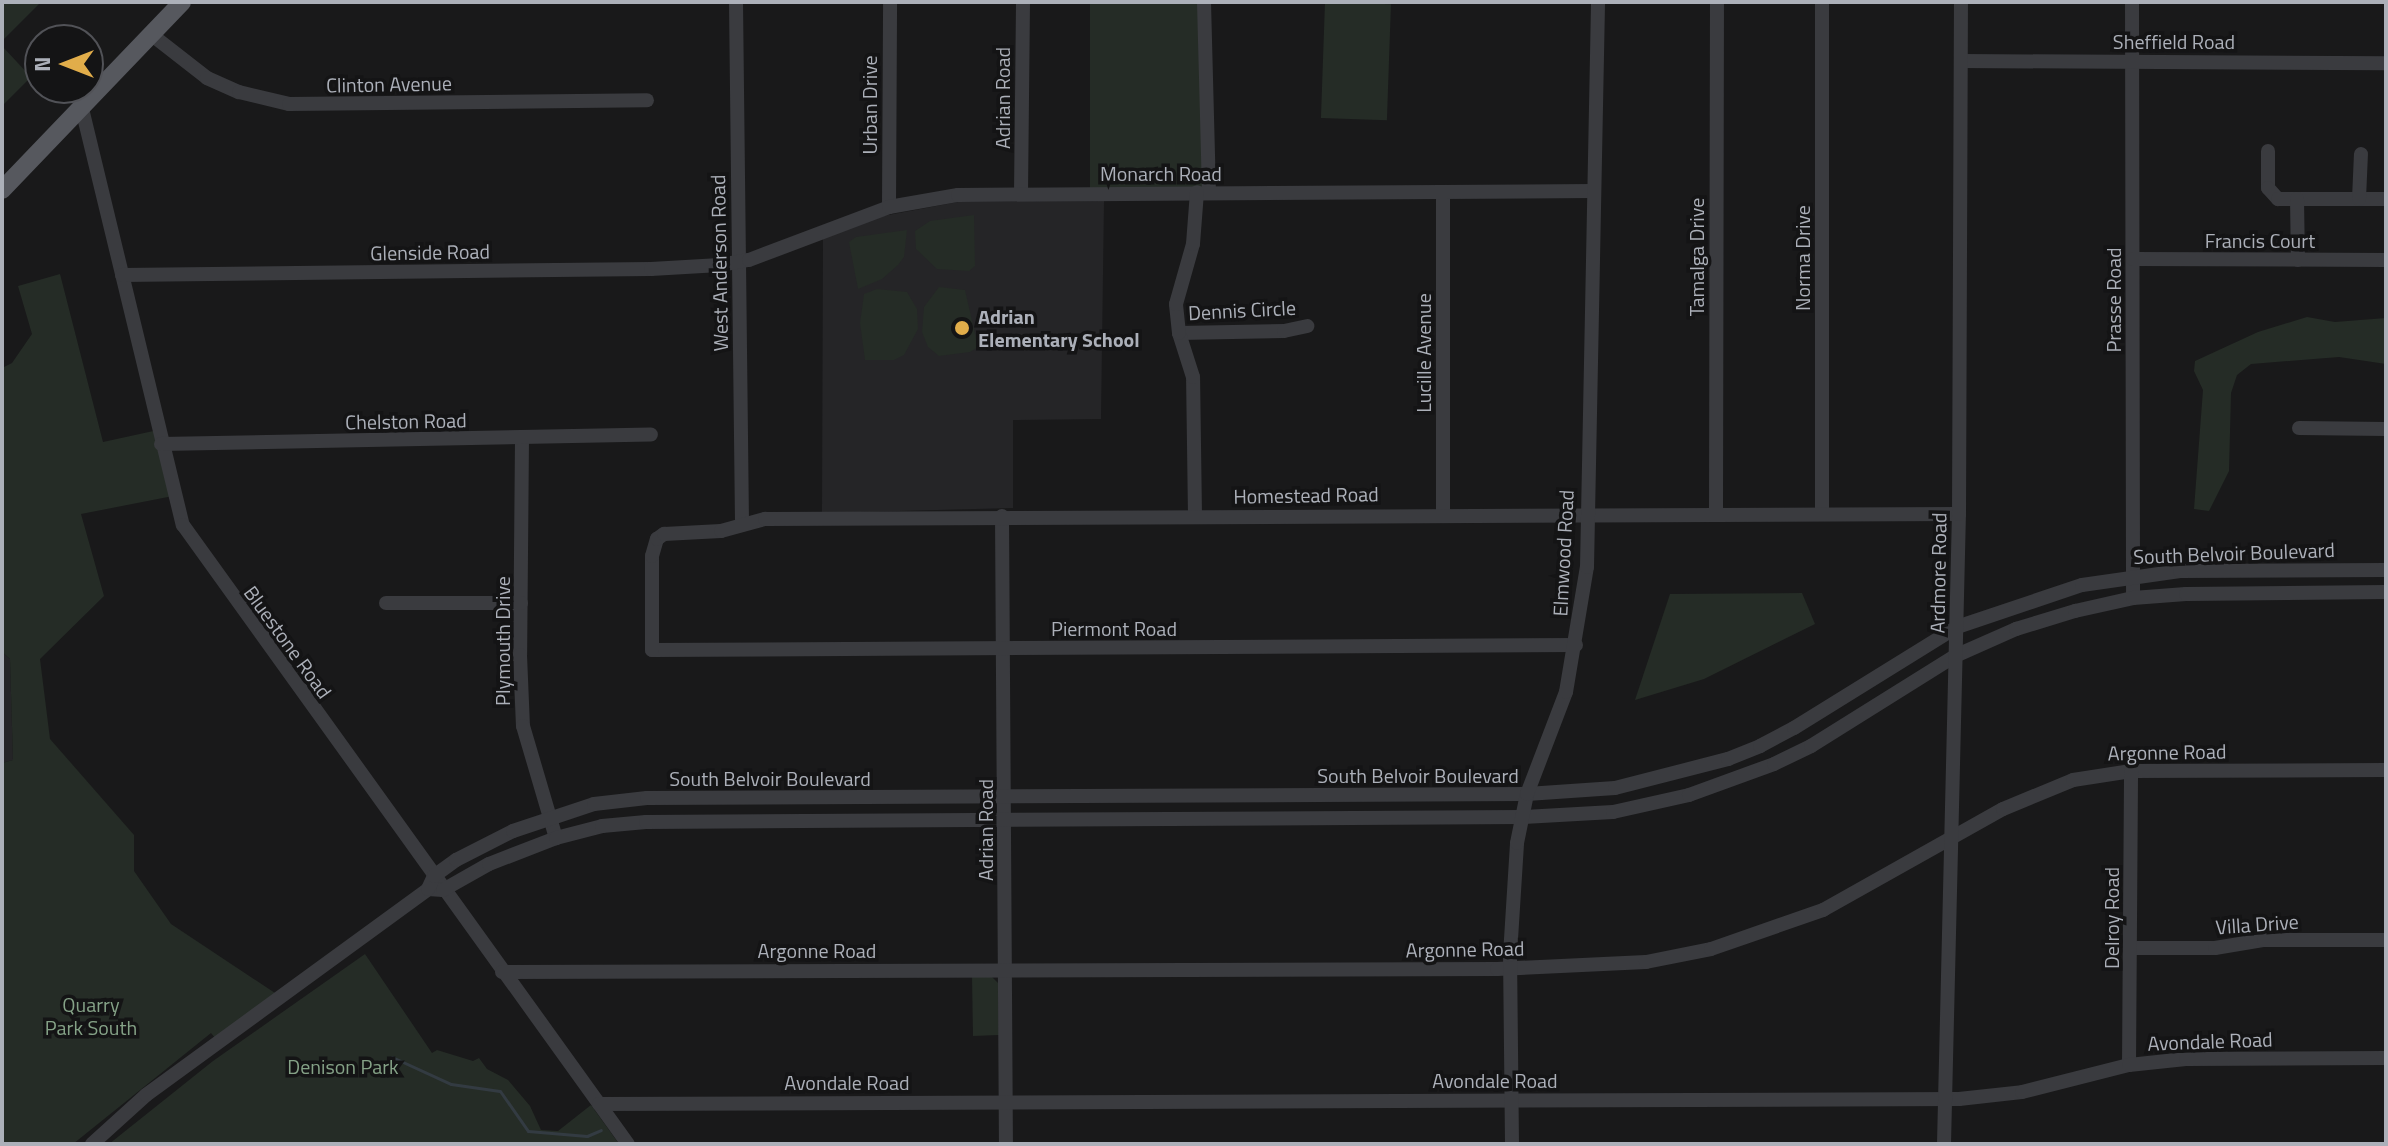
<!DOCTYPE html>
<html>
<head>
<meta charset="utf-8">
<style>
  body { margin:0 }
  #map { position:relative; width:2388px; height:1146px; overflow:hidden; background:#19191a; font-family:"Titillium Web",sans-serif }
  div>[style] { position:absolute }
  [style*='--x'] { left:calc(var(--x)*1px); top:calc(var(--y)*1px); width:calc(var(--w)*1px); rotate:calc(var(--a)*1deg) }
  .built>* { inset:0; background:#252527 }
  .green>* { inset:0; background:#252c26; transform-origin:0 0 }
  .stream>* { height:3px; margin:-1.5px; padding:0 1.5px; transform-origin:1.5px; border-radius:1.5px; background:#333b42 }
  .minor>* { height:14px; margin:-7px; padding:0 7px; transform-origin:7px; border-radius:7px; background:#3a3b3f }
  .major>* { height:18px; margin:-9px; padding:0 9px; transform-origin:9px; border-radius:9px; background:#56585e }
  .dots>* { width:22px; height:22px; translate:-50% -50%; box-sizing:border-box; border:4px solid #141415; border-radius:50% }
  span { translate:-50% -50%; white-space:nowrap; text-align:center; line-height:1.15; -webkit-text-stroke:7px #141415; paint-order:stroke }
  .street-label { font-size:20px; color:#acb0b9 }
  .poi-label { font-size:20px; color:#acb0b9; font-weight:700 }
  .left { translate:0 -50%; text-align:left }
  .park-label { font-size:20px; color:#85a287 }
  .frame { position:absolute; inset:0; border:4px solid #acb0b9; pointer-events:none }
  .north { position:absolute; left:24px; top:24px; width:80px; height:80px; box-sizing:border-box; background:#141415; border:2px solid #515257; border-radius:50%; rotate:270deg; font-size:22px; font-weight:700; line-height:32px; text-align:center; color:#acb0b9 }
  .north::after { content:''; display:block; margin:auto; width:28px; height:36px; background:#e1ad4a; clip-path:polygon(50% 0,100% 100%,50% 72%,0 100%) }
</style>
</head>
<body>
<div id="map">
  <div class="built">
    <i style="clip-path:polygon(1104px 201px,1101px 419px,1013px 420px,1013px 508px,822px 513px,823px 238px,883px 216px,958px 202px)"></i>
    <i style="clip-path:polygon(2px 652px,10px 659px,13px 760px,2px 763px)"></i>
  </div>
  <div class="green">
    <i style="clip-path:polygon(2px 2px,41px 2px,2px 41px)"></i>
    <i style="left:1090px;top:2px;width:114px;height:191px"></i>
    <i style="left:1325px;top:2px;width:66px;height:116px;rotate:2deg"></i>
    <i style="clip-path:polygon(2px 46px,31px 77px,2px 106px)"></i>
    <i style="clip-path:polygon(974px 215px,975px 266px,969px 271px,937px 269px,916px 249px,915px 231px,930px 221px)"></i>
    <i style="clip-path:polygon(907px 230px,904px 257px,898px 265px,882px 279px,858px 289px,849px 242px,856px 237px)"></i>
    <i style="clip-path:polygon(60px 274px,103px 442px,158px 430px,173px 496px,81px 514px,104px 596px,40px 659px,50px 739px,134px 835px,134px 871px,171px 924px,281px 997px,219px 1043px,211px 1033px,73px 1144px,2px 1144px,2px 763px,13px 760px,10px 659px,2px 652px,2px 368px,12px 363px,32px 334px,18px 286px)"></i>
    <i style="clip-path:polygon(939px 287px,965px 290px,978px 347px,970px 352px,939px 356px,928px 347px,922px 332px,924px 307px)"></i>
    <i style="clip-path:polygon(877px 289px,907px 292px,917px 309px,918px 329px,904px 355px,894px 360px,865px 360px,860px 323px,864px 294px)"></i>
    <i style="clip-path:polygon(2307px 317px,2335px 322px,2386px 318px,2386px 364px,2339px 357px,2251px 364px,2237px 375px,2231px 393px,2229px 471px,2209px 511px,2194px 509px,2203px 390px,2194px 371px,2195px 361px,2258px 332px)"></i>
    <i style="clip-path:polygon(1802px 593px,1815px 624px,1704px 679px,1635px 700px,1670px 594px)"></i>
    <i style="clip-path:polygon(365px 954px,432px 1053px,437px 1050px,473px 1061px,479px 1058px,487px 1069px,508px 1080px,530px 1106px,541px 1130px,558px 1131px,591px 1105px,619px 1144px,109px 1144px,213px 1061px)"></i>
    <i style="clip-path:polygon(972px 976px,992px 977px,998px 983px,999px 1035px,973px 1036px)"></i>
  </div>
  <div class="stream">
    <i style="--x:392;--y:1057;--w:65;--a:24.6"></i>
    <i style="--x:451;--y:1084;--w:49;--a:8.1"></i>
    <i style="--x:500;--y:1091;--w:49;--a:55"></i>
    <i style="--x:528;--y:1131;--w:59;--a:4.8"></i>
    <i style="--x:587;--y:1136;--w:15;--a:-23"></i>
  </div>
  <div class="minor">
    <i style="--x:736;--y:2;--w:521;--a:89.34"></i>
    <i style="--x:1204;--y:2;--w:190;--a:88.5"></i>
    <i style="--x:1822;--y:2;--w:511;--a:90"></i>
    <i style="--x:2132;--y:2;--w:596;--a:89.9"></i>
    <i style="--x:59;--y:34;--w:7;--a:63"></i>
    <i style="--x:152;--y:35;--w:70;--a:38"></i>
    <i style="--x:207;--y:78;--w:35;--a:24"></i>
    <i style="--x:239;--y:92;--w:51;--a:13.5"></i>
    <i style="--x:289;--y:104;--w:358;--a:-0.6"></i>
    <i style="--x:1961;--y:61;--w:425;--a:0.3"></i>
    <i style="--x:77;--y:88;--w:450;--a:76.4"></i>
    <i style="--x:183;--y:525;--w:762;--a:54.29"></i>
    <i style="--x:2268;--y:151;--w:37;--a:90"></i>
    <i style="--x:2268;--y:188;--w:15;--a:48"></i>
    <i style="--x:2278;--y:199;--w:108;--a:0"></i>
    <i style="--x:1443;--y:192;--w:321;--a:90"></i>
    <i style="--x:1021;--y:194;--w:192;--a:-89.4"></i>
    <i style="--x:2297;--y:199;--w:61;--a:89.1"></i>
    <i style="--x:2359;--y:199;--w:45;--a:-87.5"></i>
    <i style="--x:889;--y:207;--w:205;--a:-89.7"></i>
    <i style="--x:2133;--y:259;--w:253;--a:0.2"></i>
    <i style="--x:122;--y:275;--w:529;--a:-0.65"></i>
    <i style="--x:651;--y:269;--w:69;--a:-3.3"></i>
    <i style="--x:720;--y:265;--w:29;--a:-10"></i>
    <i style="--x:749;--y:260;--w:150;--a:-20.7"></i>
    <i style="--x:889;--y:207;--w:70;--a:-9.9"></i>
    <i style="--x:958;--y:195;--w:636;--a:-0.36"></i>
    <i style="--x:1179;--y:333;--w:105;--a:-1.1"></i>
    <i style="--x:1284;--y:331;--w:24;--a:-12"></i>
    <i style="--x:2299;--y:428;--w:87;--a:0.7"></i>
    <i style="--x:522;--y:439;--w:216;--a:90.5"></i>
    <i style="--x:520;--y:655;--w:71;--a:87.6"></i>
    <i style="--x:523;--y:726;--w:117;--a:73.6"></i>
    <i style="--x:161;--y:444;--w:490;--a:-1.1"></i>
    <i style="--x:1716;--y:513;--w:511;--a:-89.89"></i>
    <i style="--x:1002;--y:516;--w:628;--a:89.64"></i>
    <i style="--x:1195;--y:516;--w:139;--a:-90.8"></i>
    <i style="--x:1193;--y:377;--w:46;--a:-107.7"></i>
    <i style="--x:1179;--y:333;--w:29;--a:-96"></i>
    <i style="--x:1176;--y:304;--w:62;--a:-74.2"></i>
    <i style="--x:1193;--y:244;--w:52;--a:-85.6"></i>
    <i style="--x:386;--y:603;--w:135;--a:0"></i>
    <i style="--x:1576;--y:645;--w:924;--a:179.69"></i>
    <i style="--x:652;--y:650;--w:94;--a:-90"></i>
    <i style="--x:652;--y:556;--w:18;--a:-74"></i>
    <i style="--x:657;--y:539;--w:9;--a:-36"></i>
    <i style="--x:664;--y:534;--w:57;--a:-3"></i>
    <i style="--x:721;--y:531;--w:46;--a:-15.3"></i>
    <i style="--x:765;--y:519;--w:1194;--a:-0.24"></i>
    <i style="--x:428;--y:889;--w:15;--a:4"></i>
    <i style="--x:443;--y:890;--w:53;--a:-29.5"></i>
    <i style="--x:489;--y:864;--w:72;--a:-21.2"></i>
    <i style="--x:556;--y:838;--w:48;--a:-14.6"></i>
    <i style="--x:602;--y:826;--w:44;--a:-5.2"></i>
    <i style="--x:646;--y:822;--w:876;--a:-0.33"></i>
    <i style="--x:1522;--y:817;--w:91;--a:-3.1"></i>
    <i style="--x:1613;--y:812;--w:78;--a:-12.6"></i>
    <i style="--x:1689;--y:795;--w:90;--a:-20"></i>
    <i style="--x:1774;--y:764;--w:41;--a:-25.9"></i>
    <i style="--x:1811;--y:746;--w:170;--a:-32"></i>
    <i style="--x:1955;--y:656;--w:67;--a:-23.9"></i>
    <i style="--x:2016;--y:629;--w:62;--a:-17"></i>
    <i style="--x:2075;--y:611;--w:59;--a:-12.6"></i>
    <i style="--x:2133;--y:598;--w:53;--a:-4.3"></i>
    <i style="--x:2186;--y:594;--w:200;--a:-0.6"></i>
    <i style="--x:2131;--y:948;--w:84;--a:0"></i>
    <i style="--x:2215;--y:948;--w:50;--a:-9.3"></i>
    <i style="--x:2264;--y:940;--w:122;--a:0"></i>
    <i style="--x:502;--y:972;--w:995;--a:-0.17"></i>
    <i style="--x:1497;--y:969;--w:149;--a:-2.7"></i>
    <i style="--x:1646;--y:962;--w:66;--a:-11.3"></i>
    <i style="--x:1711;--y:949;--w:119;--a:-19.2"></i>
    <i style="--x:1823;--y:910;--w:206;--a:-29.3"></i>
    <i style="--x:2003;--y:809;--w:76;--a:-22.5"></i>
    <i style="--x:2073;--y:780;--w:59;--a:-8.8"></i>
    <i style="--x:2131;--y:771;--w:255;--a:-0.2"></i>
    <i style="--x:2129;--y:1065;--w:294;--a:-89.6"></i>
    <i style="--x:599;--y:1104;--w:1360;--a:-0.21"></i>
    <i style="--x:1959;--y:1099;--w:63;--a:-6.3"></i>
    <i style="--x:2022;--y:1092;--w:110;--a:-14.2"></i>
    <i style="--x:2129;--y:1065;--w:57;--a:-6"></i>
    <i style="--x:2186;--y:1059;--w:200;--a:-0.3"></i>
    <i style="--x:92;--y:1144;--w:73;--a:-42.2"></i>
    <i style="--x:146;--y:1095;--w:349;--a:-36.1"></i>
    <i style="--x:428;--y:889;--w:14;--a:-65"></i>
    <i style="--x:434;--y:876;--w:27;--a:-36"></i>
    <i style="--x:456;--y:860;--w:64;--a:-27"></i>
    <i style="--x:513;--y:831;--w:85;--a:-18.4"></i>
    <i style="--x:594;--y:804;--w:53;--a:-6.5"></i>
    <i style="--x:647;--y:798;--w:880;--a:-0.26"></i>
    <i style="--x:1527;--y:794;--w:88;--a:-3.9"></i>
    <i style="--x:1615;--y:788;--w:117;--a:-14.4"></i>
    <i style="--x:1728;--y:759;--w:35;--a:-22"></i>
    <i style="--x:1760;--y:746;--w:38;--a:-28"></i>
    <i style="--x:1794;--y:728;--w:192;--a:-31.8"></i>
    <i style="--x:1957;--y:627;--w:132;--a:-18.6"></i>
    <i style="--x:2082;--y:585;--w:99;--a:-8.1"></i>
    <i style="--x:2180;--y:571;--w:206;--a:-0.3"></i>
    <i style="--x:1512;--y:1144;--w:189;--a:-90.6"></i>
    <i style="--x:1510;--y:955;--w:112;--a:-86.4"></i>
    <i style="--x:1517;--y:843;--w:50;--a:-78.5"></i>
    <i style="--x:1527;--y:794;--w:109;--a:-69.1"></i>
    <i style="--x:1566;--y:692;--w:127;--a:-80.5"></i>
    <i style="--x:1587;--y:567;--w:565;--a:-88.88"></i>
    <i style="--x:1944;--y:1144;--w:630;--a:-88.64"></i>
    <i style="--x:1959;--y:514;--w:512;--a:-89.78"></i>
  </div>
  <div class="major">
    <i style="--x:2;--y:190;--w:260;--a:-46.2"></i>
  </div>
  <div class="dots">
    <i style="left:962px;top:328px;background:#e1ad4a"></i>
  </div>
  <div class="street-label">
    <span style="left:2174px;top:41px">Sheffield Road</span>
    <span style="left:389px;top:84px;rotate:-1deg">Clinton Avenue</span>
    <span style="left:1002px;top:98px;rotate:-90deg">Adrian Road</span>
    <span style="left:869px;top:105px;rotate:-90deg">Urban Drive</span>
    <span style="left:1161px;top:173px">Monarch Road</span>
    <span style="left:2260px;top:240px">Francis Court</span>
    <span style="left:430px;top:252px;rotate:-1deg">Glenside Road</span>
    <span style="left:1696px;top:257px;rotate:-90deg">Tamalga Drive</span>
    <span style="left:1802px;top:258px;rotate:-90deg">Norma Drive</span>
    <span style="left:719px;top:263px;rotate:-91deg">West Anderson Road</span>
    <span style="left:2113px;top:300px;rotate:-90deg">Prasse Road</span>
    <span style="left:1242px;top:310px;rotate:-3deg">Dennis Circle</span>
    <span style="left:1423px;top:353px;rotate:-90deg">Lucille Avenue</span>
    <span style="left:406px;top:421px;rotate:-1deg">Chelston Road</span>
    <span style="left:1306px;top:495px;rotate:-1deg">Homestead Road</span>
    <span style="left:1563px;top:553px;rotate:-87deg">Elmwood Road</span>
    <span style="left:2234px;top:553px;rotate:-2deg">South Belvoir Boulevard</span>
    <span style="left:1938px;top:573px;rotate:-89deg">Ardmore Road</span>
    <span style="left:1114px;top:628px">Piermont Road</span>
    <span style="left:502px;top:641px;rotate:-90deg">Plymouth Drive</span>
    <span style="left:288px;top:642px;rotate:54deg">Bluestone Road</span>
    <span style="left:2167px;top:752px;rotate:-1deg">Argonne Road</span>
    <span style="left:1418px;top:775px">South Belvoir Boulevard</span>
    <span style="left:770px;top:778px">South Belvoir Boulevard</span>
    <span style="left:985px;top:830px;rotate:-90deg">Adrian Road</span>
    <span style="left:2111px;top:918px;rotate:-90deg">Delroy Road</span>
    <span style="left:2257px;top:924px;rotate:-4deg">Villa Drive</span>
    <span style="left:1465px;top:949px;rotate:-1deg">Argonne Road</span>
    <span style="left:817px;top:950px">Argonne Road</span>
    <span style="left:2210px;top:1041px;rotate:-2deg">Avondale Road</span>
    <span style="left:1495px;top:1080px">Avondale Road</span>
    <span style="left:847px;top:1082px">Avondale Road</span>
  </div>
  <div class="poi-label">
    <span class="left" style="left:978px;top:328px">Adrian<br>Elementary School</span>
  </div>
  <div class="park-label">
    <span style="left:91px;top:1016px">Quarry<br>Park South</span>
    <span style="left:343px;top:1066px">Denison Park</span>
  </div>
  <div class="frame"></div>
  <div class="north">N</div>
</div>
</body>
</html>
